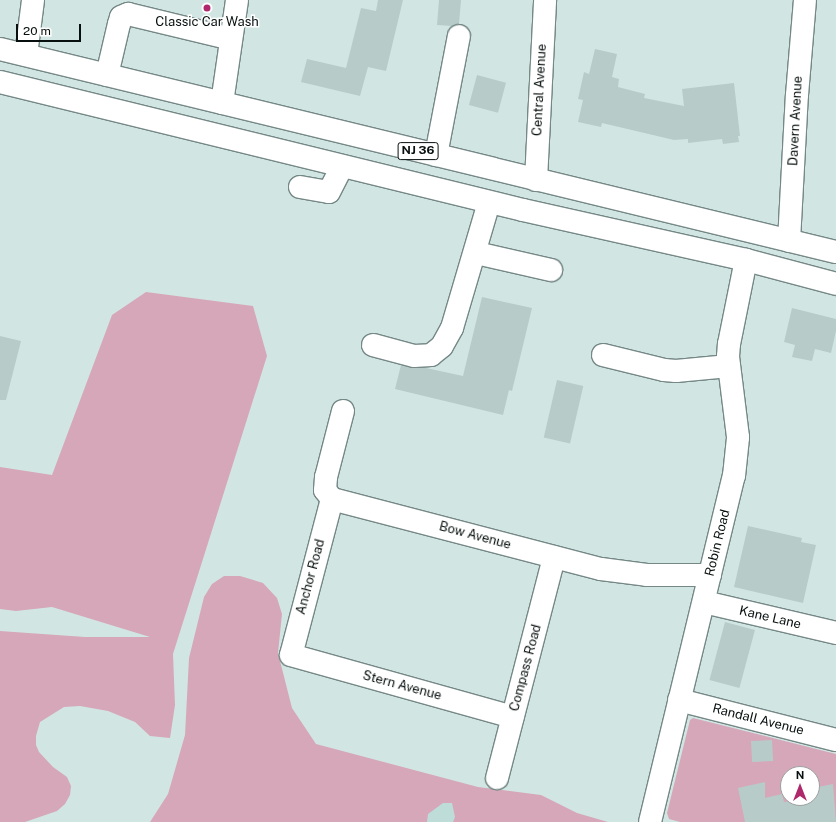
<!DOCTYPE html>
<html>
<head>
<meta charset="utf-8">
<style>
  body { margin:0 }
  #map { position:relative; width:836px; height:822px; overflow:hidden; background:#d1e6e3; font-family:"Public Sans",sans-serif }
  div>[style] { position:absolute }
  [style*='--x'] { left:calc(var(--x)*1px); top:calc(var(--y)*1px); width:calc(var(--w)*1px); rotate:calc(var(--a)*1deg) }
  .built>* { inset:0; background:#beddd9 }
  .green>* { inset:0; background:#d6a7b8 }
  .building>* { inset:0; background:#b7ccc9; transform-origin:0 0 }
  .roads { filter:drop-shadow(1px 0 #758886) drop-shadow(-1px 0 #758886) drop-shadow(0 1px #758886) drop-shadow(0 -1px #758886) }
  .minor>* { height:22px; margin:-11px; padding:0 11px; transform-origin:11px; border-radius:11px; background:#fff }
  .highway>* { height:22px; margin:-11px; padding:0 11px; transform-origin:11px; border-radius:11px; background:#fff }
  .dots>* { width:11px; height:11px; translate:-50% -50%; box-sizing:border-box; border:2px solid #fff; border-radius:50% }
  span { translate:-50% -50%; white-space:nowrap; text-align:center; line-height:1.15; -webkit-text-stroke:3px #fff; paint-order:stroke }
  .shield-label span { padding:1px 3px; background:#fff; border:1px solid; border-radius:3px; -webkit-text-stroke-width:0 }
  .shield-label { font-size:12px; color:#08100f; font-weight:700 }
  .poi-label { font-size:13px; color:#08100f }
  .street-label { font-size:13px; color:#08100f }
  .north { position:absolute; left:780px; top:766px; width:40px; height:40px; box-sizing:border-box; background:#fff; border:1px solid #9c9f9f; border-radius:50%; rotate:0deg; font-size:11px; font-weight:700; line-height:16px; text-align:center; color:#08100f }
  .north::after { content:''; display:block; margin:auto; width:14px; height:18px; background:#af286c; clip-path:polygon(50% 0,100% 100%,50% 72%,0 100%) }
  .scale { position:absolute; left:16px; top:24px; width:65px; height:18px; box-sizing:border-box; border:2px solid #08100f; border-top:0; padding-left:5px; font-size:12px; line-height:14px; white-space:nowrap; color:#08100f; -webkit-text-stroke:3px #fff; paint-order:stroke }
</style>
</head>
<body>
<div id="map">
  <div class="built">
    <i style="clip-path:polygon(418px 788px,551px 822px,409px 822px)"></i>
  </div>
  <div class="green">
    <i style="clip-path:polygon(146px 292px,253px 306px,267px 356px,173px 654px,175px 705px,170px 738px,150px 736px,135px 722px,108px 711px,80px 706px,64px 707px,40px 722px,36px 736px,36px 745px,39px 752px,53px 767px,67px 777px,71px 786px,70px 795px,65px 804px,57px 811px,25px 822px,0 822px,0 631px,85px 637px,150px 637px,52px 607px,16px 611px,0 609px,0 467px,52px 475px,112px 315px)"></i>
    <i style="clip-path:polygon(224px 576px,240px 576px,263px 583px,277px 598px,282px 614px,278px 653px,292px 708px,316px 744px,478px 787px,541px 795px,577px 813px,608px 822px,453px 822px,455px 817px,452px 803px,443px 803px,428px 814px,427px 822px,150px 822px,168px 794px,185px 735px,189px 658px,204px 597px,212px 584px)"></i>
    <i style="clip-path:polygon(evenodd,693px 718px,836px 754px,836px 822px,680px 822px,669px 819px,667px 813px,690px 720px,693px 718px,788px 774px,812px 774px,812px 798px,788px 798px,788px 774px)"></i>
  </div>
  <div class="building">
    <i style="clip-path:polygon(378px 0,403px 0,386px 71px,368px 67px,360px 96px,301px 82px,307px 59px,346px 68px,361px 8px,376px 11px)"></i>
    <i style="clip-path:polygon(439px 0,461px 0,459px 24px,452px 26px,437px 25px)"></i>
    <i style="clip-path:polygon(595px 49px,617px 54px,612px 77px,619px 79px,618px 87px,645px 94px,644px 98px,684px 106px,682px 89px,734px 83px,740px 136px,738px 136px,739px 142px,723px 144px,722px 139px,688px 143px,688px 139px,674px 140px,602px 123px,601px 127px,578px 122px,583px 100px,578px 99px,584px 72px,589px 74px)"></i>
    <i style="left:477px;top:75px;width:30px;height:31px;rotate:15deg"></i>
    <i style="clip-path:polygon(482px 297px,532px 308px,512px 391px,509px 390px,503px 415px,395px 389px,401px 365px,414px 368px,426px 368px,463px 376px)"></i>
    <i style="clip-path:polygon(792px 308px,836px 319px,836px 331px,831px 353px,815px 349px,812px 361px,792px 357px,795px 345px,784px 342px)"></i>
    <i style="clip-path:polygon(0 336px,21px 341px,6px 400px,0 400px)"></i>
    <i style="left:557px;top:380px;width:27px;height:59px;rotate:13deg"></i>
    <i style="clip-path:polygon(748px 526px,802px 538px,801px 542px,816px 545px,803px 603px,734px 587px)"></i>
    <i style="left:725px;top:622px;width:31px;height:60px;rotate:15deg"></i>
    <i style="left:772px;top:740px;width:21px;height:21px;rotate:87deg"></i>
    <i style="clip-path:polygon(765px 782px,765px 798px,782px 794px,784px 802px,815px 798px,813px 788px,833px 784px,836px 822px,745px 822px,738px 788px)"></i>
  </div>
  <div class="roads">
    <div class="minor">
      <i style="--x:26;--y:55;--w:55;--a:-82.7"></i>
      <i style="--x:107;--y:75;--w:52;--a:-76.8"></i>
      <i style="--x:119;--y:24;--w:7;--a:-74"></i>
      <i style="--x:121;--y:17;--w:8;--a:-23"></i>
      <i style="--x:128;--y:14;--w:106;--a:13.6"></i>
      <i style="--x:222;--y:103;--w:104;--a:-81.7"></i>
      <i style="--x:436;--y:155;--w:121;--a:-79.1"></i>
      <i style="--x:536;--y:180;--w:180;--a:-87.1"></i>
      <i style="--x:300;--y:187;--w:29;--a:10"></i>
      <i style="--x:329;--y:192;--w:29;--a:-63"></i>
      <i style="--x:789;--y:241;--w:146;--a:-86.9"></i>
      <i style="--x:797;--y:95;--w:95;--a:-85.2"></i>
      <i style="--x:476;--y:253;--w:77;--a:12.8"></i>
      <i style="--x:373;--y:345;--w:42;--a:15"></i>
      <i style="--x:414;--y:356;--w:17;--a:-3"></i>
      <i style="--x:431;--y:355;--w:14;--a:-39"></i>
      <i style="--x:442;--y:346;--w:21;--a:-61"></i>
      <i style="--x:452;--y:328;--w:131;--a:-73.6"></i>
      <i style="--x:603;--y:355;--w:63;--a:13.8"></i>
      <i style="--x:664;--y:370;--w:12;--a:5"></i>
      <i style="--x:676;--y:371;--w:53;--a:-5.4"></i>
      <i style="--x:343;--y:411;--w:68;--a:104.4"></i>
      <i style="--x:326;--y:477;--w:13;--a:94"></i>
      <i style="--x:325;--y:490;--w:11;--a:52"></i>
      <i style="--x:332;--y:499;--w:278;--a:14.6"></i>
      <i style="--x:601;--y:569;--w:46;--a:7.4"></i>
      <i style="--x:647;--y:575;--w:63;--a:0"></i>
      <i style="--x:332;--y:499;--w:161;--a:104.7"></i>
      <i style="--x:291;--y:655;--w:230;--a:15.6"></i>
      <i style="--x:704;--y:602;--w:136;--a:13.2"></i>
      <i style="--x:679;--y:700;--w:162;--a:14.3"></i>
      <i style="--x:497;--y:778;--w:228;--a:-75.5"></i>
      <i style="--x:650;--y:822;--w:356;--a:-76.4"></i>
      <i style="--x:734;--y:476;--w:39;--a:-84"></i>
      <i style="--x:738;--y:437;--w:81;--a:-97.1"></i>
      <i style="--x:728;--y:357;--w:13;--a:-86"></i>
      <i style="--x:729;--y:344;--w:86;--a:-78.6"></i>
    </div>
    <div class="highway">
      <i style="--x:0;--y:49;--w:860;--a:13.65"></i>
      <i style="--x:0;--y:82;--w:538;--a:13.75"></i>
      <i style="--x:523;--y:210;--w:229;--a:12.6"></i>
      <i style="--x:746;--y:260;--w:93;--a:14.9"></i>
    </div>
  </div>
  <div class="dots">
    <i style="left:207px;top:8px;background:#af286c"></i>
  </div>
  <div class="shield-label">
    <span style="left:418px;top:151px">NJ 36</span>
  </div>
  <div class="poi-label">
    <span style="left:207px;top:22px">Classic Car Wash</span>
  </div>
  <div class="street-label">
    <span style="left:540px;top:90px;rotate:-87deg">Central Avenue</span>
    <span style="left:796px;top:121px;rotate:-87deg">Davern Avenue</span>
    <span style="left:475px;top:536px;rotate:15deg">Bow Avenue</span>
    <span style="left:718px;top:543px;rotate:-76deg">Robin Road</span>
    <span style="left:311px;top:577px;rotate:-75deg">Anchor Road</span>
    <span style="left:770px;top:618px;rotate:13deg">Kane Lane</span>
    <span style="left:526px;top:668px;rotate:-75deg">Compass Road</span>
    <span style="left:402px;top:686px;rotate:15deg">Stern Avenue</span>
    <span style="left:758px;top:720px;rotate:14deg">Randall Avenue</span>
  </div>
  <div class="north">N</div>
  <div class="scale">20 m</div>
</div>
</body>
</html>
